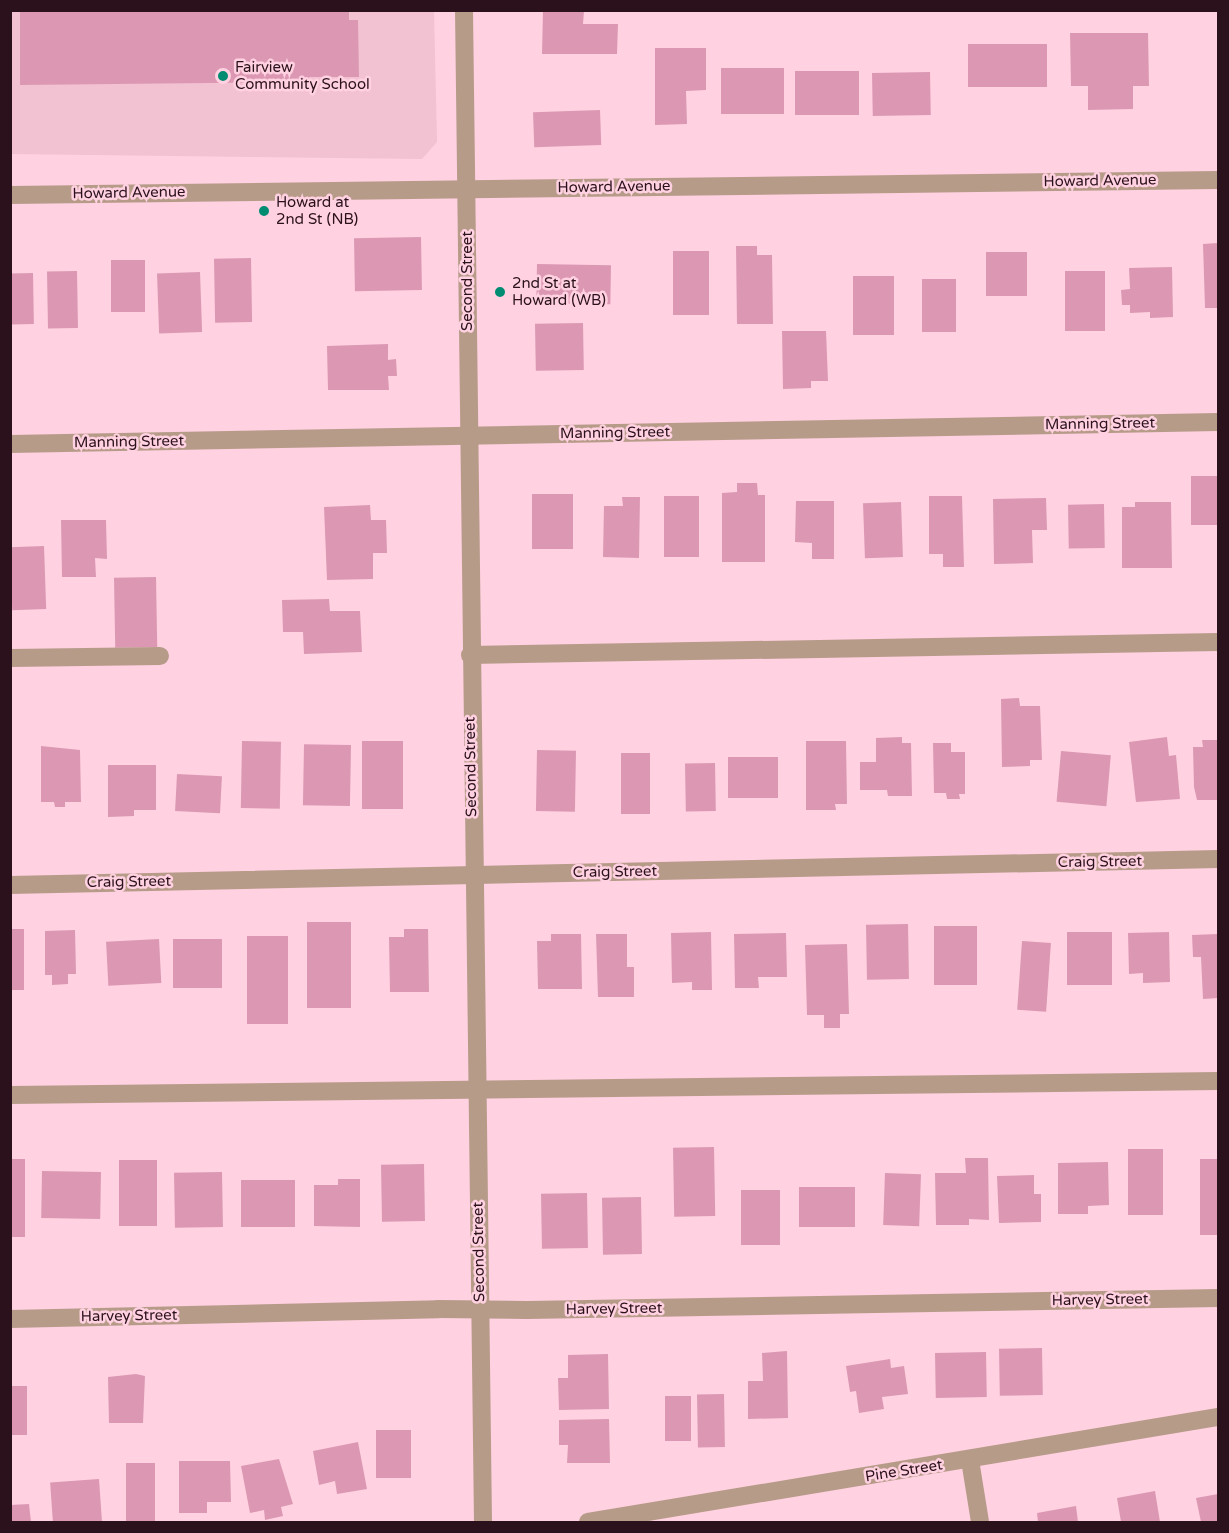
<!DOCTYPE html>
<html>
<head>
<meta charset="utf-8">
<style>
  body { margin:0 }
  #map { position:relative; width:1229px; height:1533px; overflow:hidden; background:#ffd1e1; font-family:"Varela Round",sans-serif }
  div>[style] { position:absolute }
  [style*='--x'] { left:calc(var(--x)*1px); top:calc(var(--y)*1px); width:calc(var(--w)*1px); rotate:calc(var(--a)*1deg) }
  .built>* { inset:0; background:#f2c1d2 }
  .building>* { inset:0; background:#dc98b2; transform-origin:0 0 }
  .minor>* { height:18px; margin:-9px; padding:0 9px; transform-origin:9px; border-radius:9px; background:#b79b89 }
  .dots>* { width:16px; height:16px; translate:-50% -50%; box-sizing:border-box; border:3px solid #ffd1e1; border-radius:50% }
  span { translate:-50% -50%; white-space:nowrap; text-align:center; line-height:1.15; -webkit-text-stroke:5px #ffd1e1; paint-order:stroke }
  .poi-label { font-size:15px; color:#2b111c }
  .left { translate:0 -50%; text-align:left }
  .street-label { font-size:15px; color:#2b111c }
  .frame { position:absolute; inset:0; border:12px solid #2b111c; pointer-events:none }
</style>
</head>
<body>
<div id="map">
  <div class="built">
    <i style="clip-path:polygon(11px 11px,434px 11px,437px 142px,422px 159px,11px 154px)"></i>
  </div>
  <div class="building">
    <i style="clip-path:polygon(20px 10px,349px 10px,349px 20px,358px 20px,359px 77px,309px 77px,309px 82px,20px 85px)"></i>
    <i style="clip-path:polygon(543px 10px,584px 11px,583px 24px,618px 24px,617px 54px,542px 54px)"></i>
    <i style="clip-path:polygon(1070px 33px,1148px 33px,1149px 86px,1133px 86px,1133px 109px,1088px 110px,1088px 86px,1071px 86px)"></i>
    <i style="left:1047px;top:44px;width:43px;height:79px;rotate:90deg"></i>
    <i style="clip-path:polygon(655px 48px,706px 48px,706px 90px,686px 91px,687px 124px,655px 125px)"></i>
    <i style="left:784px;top:68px;width:46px;height:63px;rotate:90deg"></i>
    <i style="left:859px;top:71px;width:44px;height:64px;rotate:90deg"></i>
    <i style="left:930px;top:72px;width:43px;height:58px;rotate:89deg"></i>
    <i style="left:600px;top:110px;width:35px;height:67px;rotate:88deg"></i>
    <i style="left:421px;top:237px;width:53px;height:67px;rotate:89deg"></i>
    <i style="clip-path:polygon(1218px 243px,1218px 308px,1205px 308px,1203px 244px)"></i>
    <i style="clip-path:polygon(736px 246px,757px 246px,757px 255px,772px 255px,773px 324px,737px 324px)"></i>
    <i style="left:673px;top:251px;width:36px;height:64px"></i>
    <i style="left:1027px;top:252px;width:44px;height:41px;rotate:90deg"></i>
    <i style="left:251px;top:258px;width:64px;height:37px;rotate:89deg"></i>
    <i style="left:111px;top:260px;width:34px;height:52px"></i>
    <i style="left:537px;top:264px;width:74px;height:39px;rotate:1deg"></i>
    <i style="clip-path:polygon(1172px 267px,1173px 317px,1150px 318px,1150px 312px,1130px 313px,1130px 305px,1122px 305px,1121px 290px,1130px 289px,1129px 268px)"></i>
    <i style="left:77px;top:271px;width:57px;height:30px;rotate:89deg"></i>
    <i style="left:1065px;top:271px;width:40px;height:60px"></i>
    <i style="left:200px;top:272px;width:60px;height:43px;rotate:88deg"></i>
    <i style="left:33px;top:273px;width:51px;height:23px;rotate:89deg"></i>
    <i style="left:853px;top:276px;width:41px;height:59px"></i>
    <i style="left:922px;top:279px;width:34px;height:53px"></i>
    <i style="left:583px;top:323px;width:47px;height:48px;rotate:89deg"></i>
    <i style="clip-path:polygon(782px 331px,826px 331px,828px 381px,811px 381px,811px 388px,783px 389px)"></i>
    <i style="clip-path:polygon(388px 344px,388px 360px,396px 359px,397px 376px,388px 376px,389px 390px,328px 390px,327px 346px)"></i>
    <i style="left:1191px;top:476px;width:27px;height:49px"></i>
    <i style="clip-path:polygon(737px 483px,757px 483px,758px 495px,765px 495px,765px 562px,722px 562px,722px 493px,737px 492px)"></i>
    <i style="left:573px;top:494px;width:55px;height:41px;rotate:90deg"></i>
    <i style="left:664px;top:496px;width:35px;height:61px"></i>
    <i style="clip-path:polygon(929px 496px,962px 496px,964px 567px,943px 567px,943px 554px,929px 554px)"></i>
    <i style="clip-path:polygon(622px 497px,640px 497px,639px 558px,603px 557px,604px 506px,623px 506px)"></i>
    <i style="clip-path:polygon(1046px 498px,1047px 530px,1032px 530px,1033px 563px,994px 564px,993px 499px)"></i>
    <i style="clip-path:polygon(796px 501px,834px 501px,834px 559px,812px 559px,812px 543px,795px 542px)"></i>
    <i style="left:901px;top:502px;width:55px;height:38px;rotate:88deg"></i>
    <i style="clip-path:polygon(1135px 502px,1171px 502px,1172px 568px,1122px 568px,1122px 507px,1135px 507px)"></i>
    <i style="left:1104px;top:504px;width:44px;height:36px;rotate:89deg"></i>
    <i style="clip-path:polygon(370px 505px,371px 520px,386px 520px,387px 553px,373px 553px,373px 579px,327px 580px,324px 507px)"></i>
    <i style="clip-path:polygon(61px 520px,106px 520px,107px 559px,95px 558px,96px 577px,62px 577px)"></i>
    <i style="left:44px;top:546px;width:63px;height:34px;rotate:88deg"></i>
    <i style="left:156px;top:577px;width:70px;height:42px;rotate:89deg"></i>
    <i style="clip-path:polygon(329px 599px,330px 611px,360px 611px,362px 652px,304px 654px,303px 632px,283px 632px,282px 600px)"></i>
    <i style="clip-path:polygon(1019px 698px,1020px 706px,1040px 706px,1042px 760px,1030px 760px,1030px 766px,1002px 767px,1001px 699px)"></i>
    <i style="clip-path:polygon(902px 737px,902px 743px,911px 743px,912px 796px,888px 796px,887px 790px,860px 790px,860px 762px,876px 762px,876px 738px)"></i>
    <i style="clip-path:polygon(1167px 737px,1169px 756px,1176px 755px,1180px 799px,1136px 802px,1129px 742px)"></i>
    <i style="clip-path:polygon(1202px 740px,1218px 740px,1218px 800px,1197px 800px,1194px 787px,1193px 747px,1203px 747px)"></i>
    <i style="left:242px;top:741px;width:39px;height:67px;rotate:1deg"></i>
    <i style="left:362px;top:741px;width:41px;height:68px"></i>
    <i style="clip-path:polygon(806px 741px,846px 741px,847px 804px,835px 804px,836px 810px,806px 810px)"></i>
    <i style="clip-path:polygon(933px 743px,951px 743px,951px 752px,965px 752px,965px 794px,959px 794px,960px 799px,947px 799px,946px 793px,934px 793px)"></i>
    <i style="left:351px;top:745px;width:61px;height:47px;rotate:91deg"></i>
    <i style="clip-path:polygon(41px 746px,80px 750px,81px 802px,65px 802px,65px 807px,55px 807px,54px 802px,41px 802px)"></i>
    <i style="left:537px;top:750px;width:39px;height:61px;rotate:1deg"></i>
    <i style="left:1061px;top:751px;width:50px;height:51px;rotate:5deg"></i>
    <i style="left:621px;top:753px;width:29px;height:61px"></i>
    <i style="left:778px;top:757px;width:41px;height:50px;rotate:90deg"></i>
    <i style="left:715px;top:763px;width:48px;height:30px;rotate:89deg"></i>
    <i style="clip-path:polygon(108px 765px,156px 765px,156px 810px,134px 810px,134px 816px,108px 817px)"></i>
    <i style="left:177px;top:774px;width:45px;height:37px;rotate:3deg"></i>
    <i style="left:307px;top:922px;width:44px;height:86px"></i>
    <i style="left:908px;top:924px;width:55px;height:42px;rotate:89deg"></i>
    <i style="left:934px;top:926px;width:43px;height:59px"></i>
    <i style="left:10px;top:929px;width:14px;height:61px"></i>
    <i style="clip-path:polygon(404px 929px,428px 929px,429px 992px,390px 992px,389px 937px,404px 937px)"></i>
    <i style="clip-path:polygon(75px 930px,76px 974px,68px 974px,68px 984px,52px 985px,52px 975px,45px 975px,45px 931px)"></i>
    <i style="clip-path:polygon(711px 932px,712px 990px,692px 990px,692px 982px,672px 983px,671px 933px)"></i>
    <i style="left:1067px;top:932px;width:45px;height:53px"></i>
    <i style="clip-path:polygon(1169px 932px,1170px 982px,1143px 983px,1143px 973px,1129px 974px,1128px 933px)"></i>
    <i style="clip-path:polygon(786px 933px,787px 977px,758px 977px,759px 988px,735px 988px,734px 934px)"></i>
    <i style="clip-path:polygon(551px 934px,581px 934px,582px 989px,538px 989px,537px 941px,551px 941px)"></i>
    <i style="clip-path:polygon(596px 934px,627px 934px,627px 967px,634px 967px,634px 997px,598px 997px)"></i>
    <i style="clip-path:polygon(1218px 934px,1218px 998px,1203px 999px,1201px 957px,1193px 957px,1192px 935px)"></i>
    <i style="left:247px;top:936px;width:41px;height:88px"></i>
    <i style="left:159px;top:939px;width:44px;height:53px;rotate:87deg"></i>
    <i style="left:173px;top:939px;width:49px;height:49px"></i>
    <i style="left:1022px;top:941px;width:29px;height:69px;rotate:4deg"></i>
    <i style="clip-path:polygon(847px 944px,849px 1014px,840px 1014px,840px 1028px,824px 1028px,824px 1015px,807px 1015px,805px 945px)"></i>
    <i style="left:714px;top:1147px;width:69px;height:41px;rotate:89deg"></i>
    <i style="left:1128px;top:1149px;width:35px;height:66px"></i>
    <i style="clip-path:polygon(965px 1158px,988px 1158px,989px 1220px,969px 1219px,969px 1225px,936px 1225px,935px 1173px,966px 1173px)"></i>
    <i style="left:10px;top:1159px;width:15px;height:78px"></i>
    <i style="left:1200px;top:1159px;width:18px;height:76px"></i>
    <i style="left:119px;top:1160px;width:38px;height:66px"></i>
    <i style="clip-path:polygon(1108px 1162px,1109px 1205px,1088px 1206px,1088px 1214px,1058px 1214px,1058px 1163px)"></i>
    <i style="left:424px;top:1164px;width:57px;height:43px;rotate:89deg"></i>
    <i style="left:101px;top:1172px;width:47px;height:59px;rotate:91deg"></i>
    <i style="left:222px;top:1172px;width:55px;height:48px;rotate:89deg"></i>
    <i style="left:885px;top:1173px;width:36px;height:52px;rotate:2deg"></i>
    <i style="clip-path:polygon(1034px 1175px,1034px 1194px,1041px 1194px,1041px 1222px,999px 1223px,997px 1176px)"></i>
    <i style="clip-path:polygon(338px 1179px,360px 1179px,360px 1227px,314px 1226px,314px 1185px,338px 1185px)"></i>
    <i style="left:295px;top:1180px;width:47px;height:54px;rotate:90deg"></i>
    <i style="left:799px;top:1187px;width:56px;height:40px"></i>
    <i style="left:741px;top:1190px;width:39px;height:55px"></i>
    <i style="left:587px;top:1193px;width:55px;height:46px;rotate:89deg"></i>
    <i style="left:641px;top:1197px;width:57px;height:39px;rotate:89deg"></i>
    <i style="left:1042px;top:1348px;width:47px;height:43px;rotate:89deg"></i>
    <i style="clip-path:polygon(787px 1351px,788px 1418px,748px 1419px,748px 1381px,763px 1381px,762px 1353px)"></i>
    <i style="left:986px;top:1352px;width:45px;height:51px;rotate:89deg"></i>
    <i style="clip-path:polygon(608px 1354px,609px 1409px,559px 1410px,558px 1378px,568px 1378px,568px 1355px)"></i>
    <i style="clip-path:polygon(890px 1359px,891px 1368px,904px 1366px,908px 1394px,882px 1397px,884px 1409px,859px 1413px,856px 1391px,850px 1392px,846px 1366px)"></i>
    <i style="clip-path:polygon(136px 1374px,145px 1376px,143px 1423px,109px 1423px,108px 1377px)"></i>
    <i style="left:10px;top:1386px;width:17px;height:49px"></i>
    <i style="left:724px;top:1394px;width:53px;height:27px;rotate:89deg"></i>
    <i style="left:665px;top:1396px;width:26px;height:45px"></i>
    <i style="clip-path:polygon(609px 1419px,610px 1463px,567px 1463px,568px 1445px,559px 1445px,559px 1420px)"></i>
    <i style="left:376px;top:1430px;width:35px;height:48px"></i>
    <i style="clip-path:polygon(358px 1442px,367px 1489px,337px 1494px,335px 1481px,319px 1485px,313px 1451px)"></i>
    <i style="clip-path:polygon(279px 1459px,293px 1504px,281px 1507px,283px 1516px,265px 1520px,264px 1510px,250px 1513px,241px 1466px)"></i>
    <i style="clip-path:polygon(179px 1461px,230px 1461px,231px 1502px,207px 1502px,207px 1513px,179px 1513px)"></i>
    <i style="left:126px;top:1463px;width:29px;height:59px"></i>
    <i style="left:99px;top:1479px;width:43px;height:49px;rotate:86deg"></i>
    <i style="clip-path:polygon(1155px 1491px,1160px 1522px,1121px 1522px,1117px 1498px)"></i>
    <i style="clip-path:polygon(1218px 1494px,1218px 1522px,1201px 1522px,1196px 1498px)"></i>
    <i style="clip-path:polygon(29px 1504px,31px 1522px,10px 1522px,10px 1505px)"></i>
    <i style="clip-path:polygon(1076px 1506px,1078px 1522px,1038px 1522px,1037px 1513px)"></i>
  </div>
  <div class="minor">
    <i style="--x:464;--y:10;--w:1512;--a:89.28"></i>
    <i style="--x:10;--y:195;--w:1208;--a:-0.71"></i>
    <i style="--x:10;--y:444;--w:1208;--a:-1.04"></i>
    <i style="--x:470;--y:655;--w:748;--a:-1"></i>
    <i style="--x:10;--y:658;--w:150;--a:-0.8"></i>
    <i style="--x:10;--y:885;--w:1208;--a:-1.23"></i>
    <i style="--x:10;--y:1095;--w:1208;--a:-0.66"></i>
    <i style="--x:10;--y:1319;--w:428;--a:-1.3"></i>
    <i style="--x:438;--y:1309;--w:89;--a:0.6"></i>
    <i style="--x:527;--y:1310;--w:691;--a:-0.99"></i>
    <i style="--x:970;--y:1460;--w:63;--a:80.8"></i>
    <i style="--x:588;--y:1522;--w:639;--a:-9.46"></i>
  </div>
  <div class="dots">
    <i style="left:223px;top:76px;background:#008c73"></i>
    <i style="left:264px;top:211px;background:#008c73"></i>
    <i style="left:500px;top:292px;background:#008c73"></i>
  </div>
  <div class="poi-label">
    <span class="left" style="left:235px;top:76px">Fairview<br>Community School</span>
    <span class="left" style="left:276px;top:211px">Howard at<br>2nd St (NB)</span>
    <span class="left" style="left:512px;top:292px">2nd St at<br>Howard (WB)</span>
  </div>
  <div class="street-label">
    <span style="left:1100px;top:181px;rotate:-1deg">Howard Avenue</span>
    <span style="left:614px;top:187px;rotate:-1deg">Howard Avenue</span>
    <span style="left:129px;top:193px;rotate:-1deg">Howard Avenue</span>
    <span style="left:468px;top:281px;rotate:-90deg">Second Street</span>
    <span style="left:1100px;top:424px;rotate:-1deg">Manning Street</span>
    <span style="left:615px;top:433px;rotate:-1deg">Manning Street</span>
    <span style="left:129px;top:442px;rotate:-1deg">Manning Street</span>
    <span style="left:471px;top:767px;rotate:-91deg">Second Street</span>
    <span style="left:1100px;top:862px;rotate:-1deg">Craig Street</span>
    <span style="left:615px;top:872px;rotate:-1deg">Craig Street</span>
    <span style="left:129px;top:882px;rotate:-1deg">Craig Street</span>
    <span style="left:479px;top:1252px;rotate:-91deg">Second Street</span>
    <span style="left:1100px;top:1300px;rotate:-1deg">Harvey Street</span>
    <span style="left:614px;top:1309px;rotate:-1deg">Harvey Street</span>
    <span style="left:129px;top:1316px;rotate:-1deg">Harvey Street</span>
    <span style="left:904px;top:1471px;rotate:-9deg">Pine Street</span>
  </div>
  <div class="frame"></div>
</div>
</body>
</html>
